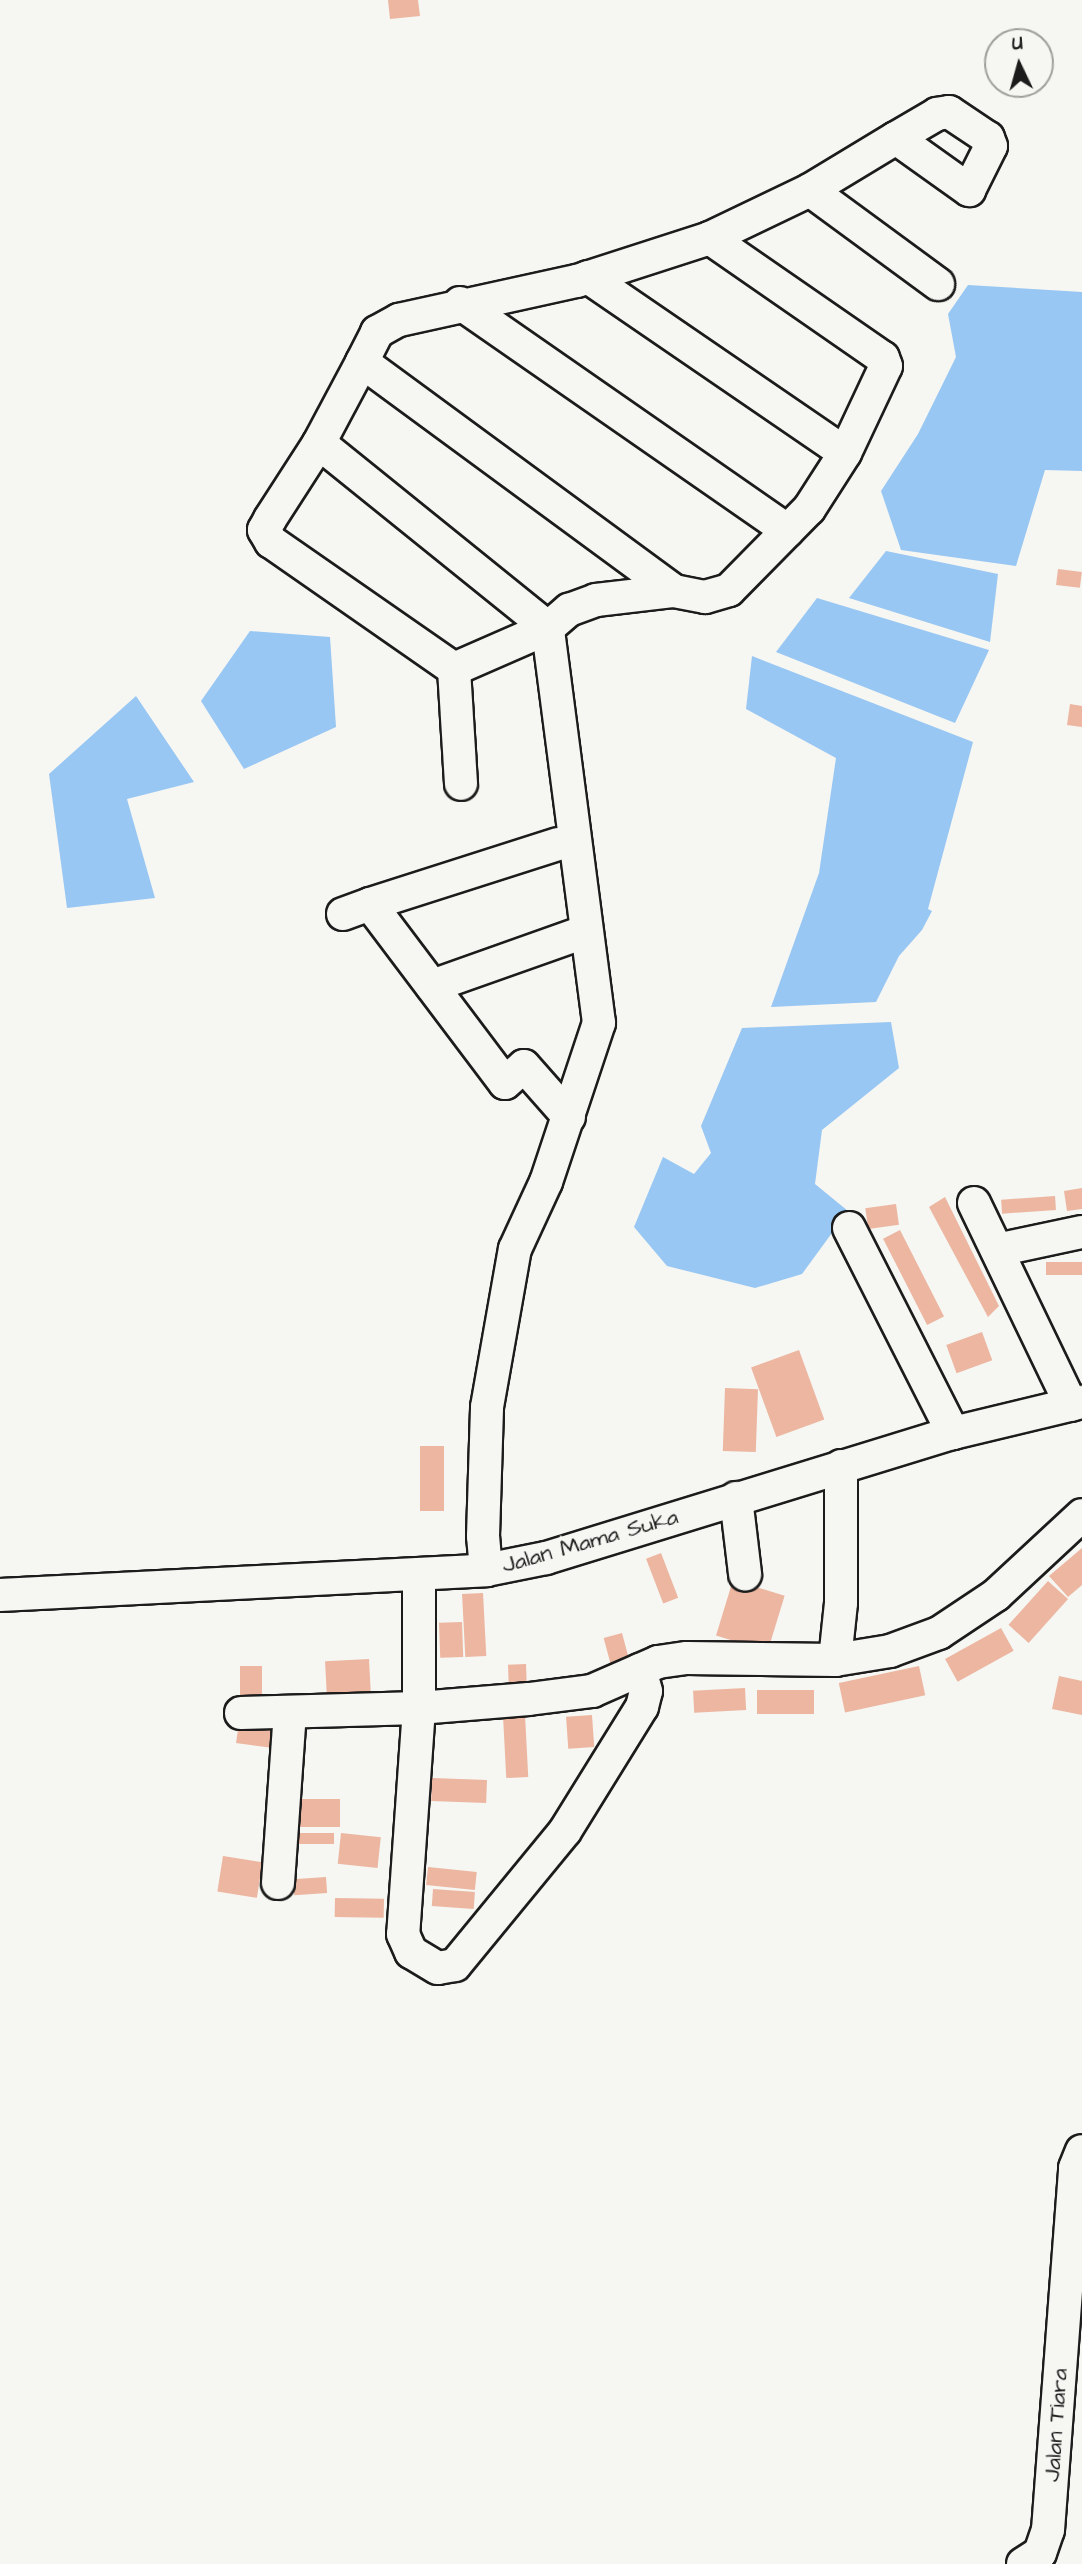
<!DOCTYPE html>
<html>
<head>
<meta charset="utf-8">
<style>
  body { margin:0 }
  #map { position:relative; width:1082px; height:2564px; overflow:hidden; background:#f6f6f2; font-family:"Architects Daughter",sans-serif }
  div>[style] { position:absolute }
  [style*='--x'] { left:calc(var(--x)*1px); top:calc(var(--y)*1px); width:calc(var(--w)*1px); rotate:calc(var(--a)*1deg) }
  .water>* { inset:0; background:#98c7f3 }
  .building>* { inset:0; background:#ecb6a1; transform-origin:0 0 }
  .roads { filter:drop-shadow(2px 0 #1c1c1c) drop-shadow(-2px 0 #1c1c1c) drop-shadow(0 2px #1c1c1c) drop-shadow(0 -2px #1c1c1c) }
  .minor>* { height:32px; margin:-16px; padding:0 16px; transform-origin:16px; border-radius:16px; background:#f6f6f2 }
  span { translate:-50% -50%; white-space:nowrap; text-align:center; line-height:1.15; -webkit-text-stroke:7px #f6f6f2; paint-order:stroke }
  .street-label { font-size:23px; color:#1c1c1c }
  .north { position:absolute; left:984px; top:28px; width:70px; height:70px; box-sizing:border-box; background:#f6f6f2; border:2px solid #9f9f9c; border-radius:50%; rotate:355deg; font-size:19px; font-weight:700; line-height:28px; text-align:center; color:#1c1c1c }
  .north::after { content:''; display:block; margin:auto; width:24px; height:32px; background:#1c1c1c; clip-path:polygon(50% 0,100% 100%,50% 72%,0 100%) }
</style>
</head>
<body>
<div id="map">
  <div class="water">
    <i style="clip-path:polygon(968px 285px,1082px 292px,1082px 471px,1045px 470px,1016px 566px,901px 550px,881px 491px,918px 434px,956px 357px,948px 314px)"></i>
    <i style="clip-path:polygon(886px 551px,998px 574px,990px 642px,849px 598px)"></i>
    <i style="clip-path:polygon(817px 598px,989px 650px,955px 723px,776px 652px)"></i>
    <i style="clip-path:polygon(250px 631px,330px 637px,336px 727px,244px 769px,201px 701px)"></i>
    <i style="clip-path:polygon(752px 656px,973px 742px,928px 909px,932px 911px,922px 930px,899px 956px,876px 1002px,771px 1007px,819px 873px,836px 758px,746px 709px)"></i>
    <i style="clip-path:polygon(136px 696px,194px 782px,127px 799px,155px 898px,67px 908px,49px 774px)"></i>
    <i style="clip-path:polygon(891px 1022px,899px 1068px,822px 1130px,815px 1184px,848px 1211px,802px 1274px,755px 1288px,667px 1266px,634px 1227px,663px 1157px,694px 1174px,711px 1153px,701px 1126px,742px 1028px)"></i>
  </div>
  <div class="building">
    <i style="clip-path:polygon(388px 0,418px 0,420px 16px,390px 19px)"></i>
    <i style="left:1058px;top:569px;width:24px;height:16px;rotate:7deg"></i>
    <i style="clip-path:polygon(1070px 704px,1082px 706px,1082px 727px,1067px 725px)"></i>
    <i style="clip-path:polygon(1082px 1188px,1082px 1209px,1067px 1211px,1064px 1191px)"></i>
    <i style="left:1055px;top:1196px;width:14px;height:54px;rotate:86deg"></i>
    <i style="clip-path:polygon(945px 1197px,999px 1306px,988px 1317px,929px 1207px)"></i>
    <i style="left:896px;top:1204px;width:21px;height:31px;rotate:82deg"></i>
    <i style="left:900px;top:1230px;width:97px;height:19px;rotate:63deg"></i>
    <i style="left:1082px;top:1262px;width:13px;height:36px;rotate:90deg"></i>
    <i style="left:982px;top:1332px;width:30px;height:38px;rotate:70deg"></i>
    <i style="left:799px;top:1350px;width:74px;height:51px;rotate:70deg"></i>
    <i style="left:725px;top:1388px;width:33px;height:63px;rotate:2deg"></i>
    <i style="left:420px;top:1446px;width:24px;height:65px"></i>
    <i style="clip-path:polygon(1082px 1548px,1082px 1585px,1068px 1597px,1049px 1576px)"></i>
    <i style="left:661px;top:1553px;width:48px;height:16px;rotate:69deg"></i>
    <i style="left:733px;top:1580px;width:54px;height:58px;rotate:17deg"></i>
    <i style="left:1048px;top:1581px;width:27px;height:59px;rotate:42deg"></i>
    <i style="left:483px;top:1593px;width:63px;height:21px;rotate:87deg"></i>
    <i style="left:462px;top:1622px;width:35px;height:23px;rotate:88deg"></i>
    <i style="left:1001px;top:1628px;width:26px;height:64px;rotate:61deg"></i>
    <i style="left:622px;top:1633px;width:35px;height:19px;rotate:75deg"></i>
    <i style="left:369px;top:1659px;width:36px;height:44px;rotate:87deg"></i>
    <i style="left:526px;top:1664px;width:26px;height:18px;rotate:88deg"></i>
    <i style="left:240px;top:1666px;width:22px;height:38px"></i>
    <i style="left:919px;top:1666px;width:30px;height:82px;rotate:78deg"></i>
    <i style="clip-path:polygon(1059px 1676px,1082px 1681px,1082px 1715px,1052px 1709px)"></i>
    <i style="left:745px;top:1688px;width:22px;height:52px;rotate:87deg"></i>
    <i style="left:757px;top:1690px;width:57px;height:24px"></i>
    <i style="left:525px;top:1715px;width:62px;height:22px;rotate:87deg"></i>
    <i style="left:592px;top:1715px;width:32px;height:26px;rotate:86deg"></i>
    <i style="clip-path:polygon(239px 1723px,280px 1723px,281px 1749px,236px 1743px)"></i>
    <i style="left:432px;top:1778px;width:55px;height:23px;rotate:2deg"></i>
    <i style="left:297px;top:1799px;width:43px;height:28px"></i>
    <i style="left:288px;top:1833px;width:46px;height:11px"></i>
    <i style="left:341px;top:1833px;width:40px;height:31px;rotate:6deg"></i>
    <i style="left:223px;top:1856px;width:40px;height:36px;rotate:9deg"></i>
    <i style="left:428px;top:1867px;width:49px;height:18px;rotate:6deg"></i>
    <i style="left:326px;top:1877px;width:16px;height:33px;rotate:86deg"></i>
    <i style="left:433px;top:1889px;width:42px;height:17px;rotate:4deg"></i>
    <i style="left:335px;top:1898px;width:49px;height:19px;rotate:1deg"></i>
  </div>
  <div class="roads">
    <div class="minor">
      <i style="--x:810;--y:190;--w:159;--a:36.3"></i>
      <i style="--x:588;--y:277;--w:311;--a:34.4"></i>
      <i style="--x:460;--y:303;--w:399;--a:34.8"></i>
      <i style="--x:319;--y:443;--w:294;--a:38.9"></i>
      <i style="--x:548;--y:628;--w:103;--a:156.4"></i>
      <i style="--x:454;--y:669;--w:223;--a:-145.2"></i>
      <i style="--x:271;--y:542;--w:14;--a:-120"></i>
      <i style="--x:264;--y:530;--w:13;--a:-61"></i>
      <i style="--x:270;--y:519;--w:90;--a:-57.2"></i>
      <i style="--x:319;--y:443;--w:92;--a:-62"></i>
      <i style="--x:674;--y:591;--w:32;--a:11"></i>
      <i style="--x:705;--y:597;--w:25;--a:-16"></i>
      <i style="--x:729;--y:590;--w:114;--a:-45.4"></i>
      <i style="--x:809;--y:509;--w:67;--a:-57.3"></i>
      <i style="--x:845;--y:453;--w:96;--a:-64.8"></i>
      <i style="--x:886;--y:366;--w:9;--a:-111"></i>
      <i style="--x:883;--y:358;--w:211;--a:-145.3"></i>
      <i style="--x:454;--y:669;--w:115;--a:86.5"></i>
      <i style="--x:558;--y:844;--w:197;--a:162.3"></i>
      <i style="--x:370;--y:904;--w:224;--a:53"></i>
      <i style="--x:505;--y:1083;--w:25;--a:-42"></i>
      <i style="--x:524;--y:1066;--w:68;--a:48.6"></i>
      <i style="--x:343;--y:914;--w:29;--a:-20"></i>
      <i style="--x:432;--y:986;--w:153;--a:-19.5"></i>
      <i style="--x:974;--y:1203;--w:224;--a:64.3"></i>
      <i style="--x:849;--y:1228;--w:230;--a:63.1"></i>
      <i style="--x:997;--y:1250;--w:87;--a:-12"></i>
      <i style="--x:736;--y:1498;--w:77;--a:83.2"></i>
      <i style="--x:486;--y:1570;--w:34;--a:-95"></i>
      <i style="--x:483;--y:1536;--w:129;--a:-88.2"></i>
      <i style="--x:487;--y:1407;--w:160;--a:-80"></i>
      <i style="--x:515;--y:1249;--w:74;--a:-65.2"></i>
      <i style="--x:546;--y:1182;--w:168;--a:-71.6"></i>
      <i style="--x:599;--y:1023;--w:398;--a:-97.4"></i>
      <i style="--x:548;--y:628;--w:28;--a:-41"></i>
      <i style="--x:569;--y:610;--w:29;--a:-20"></i>
      <i style="--x:596;--y:600;--w:79;--a:-6.6"></i>
      <i style="--x:674;--y:591;--w:387;--a:-143.7"></i>
      <i style="--x:362;--y:362;--w:34;--a:-63"></i>
      <i style="--x:377;--y:332;--w:25;--a:-29"></i>
      <i style="--x:399;--y:320;--w:182;--a:-12.4"></i>
      <i style="--x:577;--y:281;--w:140;--a:-17.9"></i>
      <i style="--x:710;--y:238;--w:111;--a:-25.6"></i>
      <i style="--x:810;--y:190;--w:100;--a:-31.2"></i>
      <i style="--x:896;--y:138;--w:90;--a:35.5"></i>
      <i style="--x:969;--y:190;--w:49;--a:-63.4"></i>
      <i style="--x:991;--y:146;--w:9;--a:-111"></i>
      <i style="--x:988;--y:138;--w:47;--a:-146.3"></i>
      <i style="--x:949;--y:112;--w:12;--a:171"></i>
      <i style="--x:937;--y:114;--w:48;--a:149.7"></i>
      <i style="--x:419;--y:1575;--w:133;--a:90"></i>
      <i style="--x:419;--y:1708;--w:227;--a:94"></i>
      <i style="--x:403;--y:1934;--w:20;--a:66"></i>
      <i style="--x:411;--y:1952;--w:31;--a:31"></i>
      <i style="--x:438;--y:1968;--w:17;--a:-10"></i>
      <i style="--x:455;--y:1965;--w:173;--a:-50.6"></i>
      <i style="--x:565;--y:1831;--w:146;--a:-58.2"></i>
      <i style="--x:642;--y:1707;--w:16;--a:-76"></i>
      <i style="--x:646;--y:1691;--w:22;--a:-106"></i>
      <i style="--x:0;--y:1595;--w:487;--a:-2.9"></i>
      <i style="--x:486;--y:1570;--w:61;--a:-11.3"></i>
      <i style="--x:546;--y:1558;--w:426;--a:-17.1"></i>
      <i style="--x:953;--y:1433;--w:133;--a:-13.5"></i>
      <i style="--x:835;--y:1660;--w:57;--a:-84"></i>
      <i style="--x:841;--y:1603;--w:137;--a:-90"></i>
      <i style="--x:241;--y:1713;--w:178;--a:-1.6"></i>
      <i style="--x:419;--y:1708;--w:110;--a:-4.7"></i>
      <i style="--x:529;--y:1699;--w:64;--a:-7.2"></i>
      <i style="--x:592;--y:1691;--w:72;--a:-23.7"></i>
      <i style="--x:658;--y:1662;--w:29;--a:-8"></i>
      <i style="--x:687;--y:1658;--w:148;--a:0.8"></i>
      <i style="--x:835;--y:1660;--w:56;--a:-9.3"></i>
      <i style="--x:890;--y:1651;--w:52;--a:-20.2"></i>
      <i style="--x:939;--y:1633;--w:69;--a:-33.7"></i>
      <i style="--x:996;--y:1595;--w:117;--a:-42.9"></i>
      <i style="--x:278;--y:1883;--w:171;--a:-86"></i>
      <i style="--x:1023;--y:2564;--w:20;--a:-33"></i>
      <i style="--x:1040;--y:2553;--w:24;--a:-71"></i>
      <i style="--x:1048;--y:2530;--w:363;--a:-85.7"></i>
      <i style="--x:1075;--y:2168;--w:18;--a:-68"></i>
    </div>
  </div>
  <div class="street-label">
    <span style="left:590px;top:1541px;rotate:-16deg">Jalan Mama Suka</span>
    <span style="left:1056px;top:2425px;rotate:-86deg">Jalan Tiara</span>
  </div>
  <div class="north">U</div>
</div>
</body>
</html>
